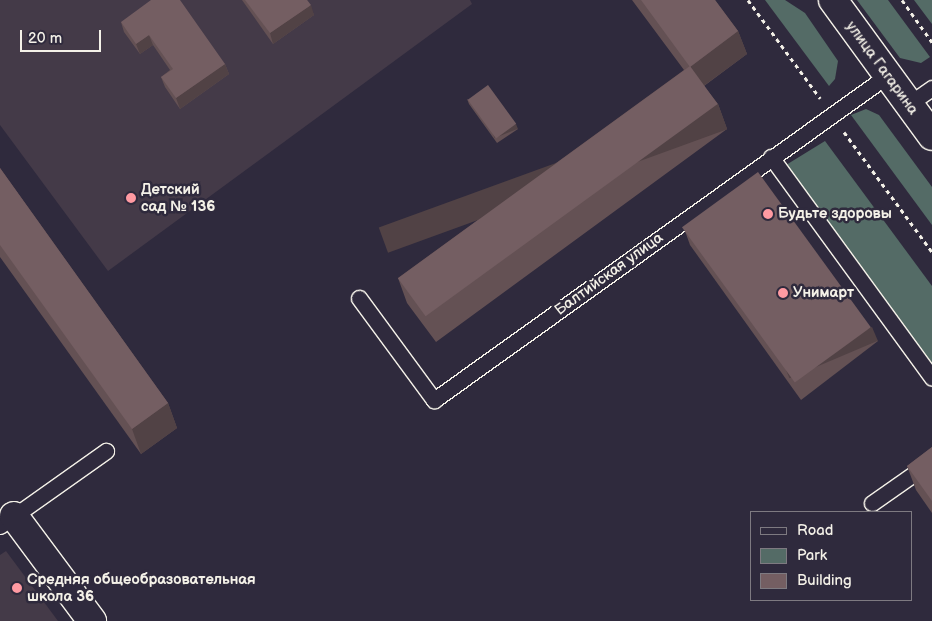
<!DOCTYPE html>
<html>
<head>
<meta charset="utf-8">
<style>
  body { margin:0 }
  #map { position:relative; width:932px; height:621px; overflow:hidden; background:#2f2a3d; font-family:"Balsamiq Sans",sans-serif }
  div>[style] { position:absolute }
  [style*='--x'] { left:calc(var(--x)*1px); top:calc(var(--y)*1px); width:calc(var(--w)*1px); rotate:calc(var(--a)*1deg) }
  .built>* { inset:0; background:#443a48 }
  .green>* { inset:0; background:#546b66 }
  .path>* { height:3px; margin-top:-1.5px; transform-origin:0; background:repeating-linear-gradient(90deg,#f4f1e8 0 4px,transparent 0 8px) }
  .roads { filter:drop-shadow(1px 0 #f4f1e8) drop-shadow(-1px 0 #f4f1e8) drop-shadow(0 1px #f4f1e8) drop-shadow(0 -1px #f4f1e8) }
  .lane>* { height:15px; margin:-7.5px; padding:0 7.5px; transform-origin:7.5px; border-radius:7.5px; background:#2f2a3d }
  .street>* { height:28px; margin:-14px; padding:0 14px; transform-origin:14px; border-radius:14px; background:#2f2a3d }
  .secondary>* { height:28px; margin:-14px; padding:0 14px; transform-origin:14px; border-radius:14px; background:#2f2a3d }
  .wall>* { inset:0; background:#645154 }
  .shaded-wall>* { inset:0; background:#514245; transform-origin:0 0 }
  .building>* { inset:0; background:#745e62; transform-origin:0 0 }
  .dots>* { width:14px; height:14px; translate:-50% -50%; box-sizing:border-box; border:2px solid #2f2a3d; border-radius:50% }
  span { translate:-50% -50%; white-space:nowrap; text-align:center; line-height:1.15; -webkit-text-stroke:5px #2f2a3d; paint-order:stroke }
  .street-label { font-size:15px; color:#f4f1e8 }
  .poi-label { font-size:15px; color:#f4f1e8; font-weight:700 }
  .left { translate:0 -50%; text-align:left }
  .legend { position:absolute; left:750px; top:511px; width:162px; height:90px; box-sizing:border-box; background:#2f2a3d; border:1px solid #7e7a81; margin:0; padding:6px 9px; list-style:none; font-size:15px; color:#f4f1e8 }
  .legend li { display:flex; align-items:center; gap:10px; height:25px }
  .legend b { width:25px; border:1px solid #7e7a81 }
  .scale { position:absolute; left:20px; top:30px; width:81px; height:22px; box-sizing:border-box; border:2px solid #f4f1e8; border-top:0; padding-left:6px; font-size:15px; line-height:18px; white-space:nowrap; color:#f4f1e8; -webkit-text-stroke:4px #2f2a3d; paint-order:stroke }
</style>
</head>
<body>
<div id="map">
  <div class="built">
    <i style="clip-path:polygon(0 0,470px 0,472px 4px,108px 271px,0 125px)"></i>
    <i style="clip-path:polygon(6px 551px,58px 621px,0 621px,0 555px)"></i>
  </div>
  <div class="green">
    <i style="clip-path:polygon(765px 0,785px 0,805px 13px,838px 61px,835px 79px,829px 86px)"></i>
    <i style="clip-path:polygon(857px 0,888px 0,930px 57px,921px 63px,900px 58px)"></i>
    <i style="clip-path:polygon(914px 0,932px 0,932px 24px)"></i>
    <i style="clip-path:polygon(866px 109px,879px 115px,932px 187px,932px 225px,851px 115px)"></i>
    <i style="clip-path:polygon(825px 141px,932px 286px,932px 365px,786px 165px)"></i>
  </div>
  <div class="path">
    <i style="--x:748;--y:0;--w:122;--a:53.7"></i>
    <i style="--x:902;--y:0;--w:52;--a:54.5"></i>
    <i style="--x:844;--y:132;--w:149;--a:53.7"></i>
  </div>
  <div class="roads">
    <div class="lane">
      <i style="--x:909;--y:104;--w:28;--a:-35"></i>
      <i style="--x:771;--y:157;--w:273;--a:53.9"></i>
      <i style="--x:359;--y:298;--w:127;--a:53.7"></i>
      <i style="--x:434;--y:400;--w:558;--a:-35.6"></i>
      <i style="--x:872;--y:503;--w:73;--a:-35"></i>
      <i style="--x:0;--y:526;--w:130;--a:-35.3"></i>
    </div>
    <div class="street">
      <i style="--x:14;--y:516;--w:131;--a:53.4"></i>
    </div>
    <div class="secondary">
      <i style="--x:833;--y:0;--w:168;--a:53.9"></i>
    </div>
  </div>
  <div class="wall">
    <i style="clip-path:polygon(242px 0,307px 0,314px 15px,273px 44px)"></i>
    <i style="clip-path:polygon(632px 0,715px 0,738px 31px,747px 54px,704px 86px,718px 104px,727px 129px,436px 342px,407px 303px,398px 278px,684px 70px)"></i>
    <i style="clip-path:polygon(121px 22px,225px 64px,229px 74px,180px 109px,165px 87px,161px 77px,170px 70px,153px 45px,140px 54px,124px 32px)"></i>
    <i style="clip-path:polygon(467px 99px,518px 129px,497px 143px,469px 104px)"></i>
    <i style="clip-path:polygon(0 168px,168px 403px,177px 428px,141px 454px,0 257px)"></i>
    <i style="clip-path:polygon(685px 231px,878px 341px,801px 400px,690px 245px)"></i>
    <i style="clip-path:polygon(932px 447px,932px 513px,916px 490px,907px 466px)"></i>
  </div>
  <div class="shaded-wall">
    <i style="clip-path:polygon(311px 5px,314px 15px,273px 44px,270px 33px)"></i>
    <i style="clip-path:polygon(738px 31px,747px 54px,698px 90px,690px 67px)"></i>
    <i style="clip-path:polygon(149px 35px,153px 45px,140px 54px,136px 44px)"></i>
    <i style="clip-path:polygon(225px 64px,229px 74px,180px 109px,176px 98px)"></i>
    <i style="left:718px;top:104px;width:27px;height:361px;rotate:70deg"></i>
    <i style="left:516px;top:124px;width:5px;height:25px;rotate:68deg"></i>
    <i style="left:872px;top:327px;width:15px;height:96px;rotate:67deg"></i>
    <i style="clip-path:polygon(168px 403px,177px 428px,141px 454px,132px 429px)"></i>
  </div>
  <div class="building">
    <i style="clip-path:polygon(151px 0,180px 0,225px 64px,176px 98px,161px 77px,173px 69px,149px 35px,136px 44px,121px 22px)"></i>
    <i style="clip-path:polygon(245px 0,307px 0,311px 5px,270px 33px)"></i>
    <i style="clip-path:polygon(641px 0,715px 0,738px 31px,690px 67px)"></i>
    <i style="left:690px;top:66px;width:47px;height:361px;rotate:54deg"></i>
    <i style="left:488px;top:85px;width:48px;height:25px;rotate:54deg"></i>
    <i style="clip-path:polygon(0 168px,168px 403px,132px 429px,0 245px)"></i>
    <i style="left:758px;top:172px;width:192px;height:94px;rotate:54deg"></i>
    <i style="clip-path:polygon(932px 447px,932px 501px,907px 466px)"></i>
  </div>
  <div class="dots">
    <i style="left:131px;top:198px;background:#ff9aa2"></i>
    <i style="left:768px;top:214px;background:#ff9aa2"></i>
    <i style="left:783px;top:293px;background:#ff9aa2"></i>
    <i style="left:17px;top:588px;background:#ff9aa2"></i>
  </div>
  <div class="street-label">
    <span style="left:882px;top:68px;rotate:54deg">улица Гагарина</span>
    <span style="left:609px;top:274px;rotate:-36deg">Балтийская улица</span>
  </div>
  <div class="poi-label">
    <span class="left" style="left:141px;top:198px">Детский<br>сад № 136</span>
    <span class="left" style="left:778px;top:214px">Будьте здоровы</span>
    <span class="left" style="left:793px;top:293px">Унимарт</span>
    <span class="left" style="left:27px;top:588px">Средняя общеобразовательная<br>школа 36</span>
  </div>
  <ul class="legend">
  <li><b style="height:6px;background:#2f2a3d"></b>Road</li>
  <li><b style="height:14px;background:#546b66"></b>Park</li>
  <li><b style="height:14px;background:#745e62"></b>Building</li>
  </ul>
  <div class="scale">20 m</div>
</div>
</body>
</html>
